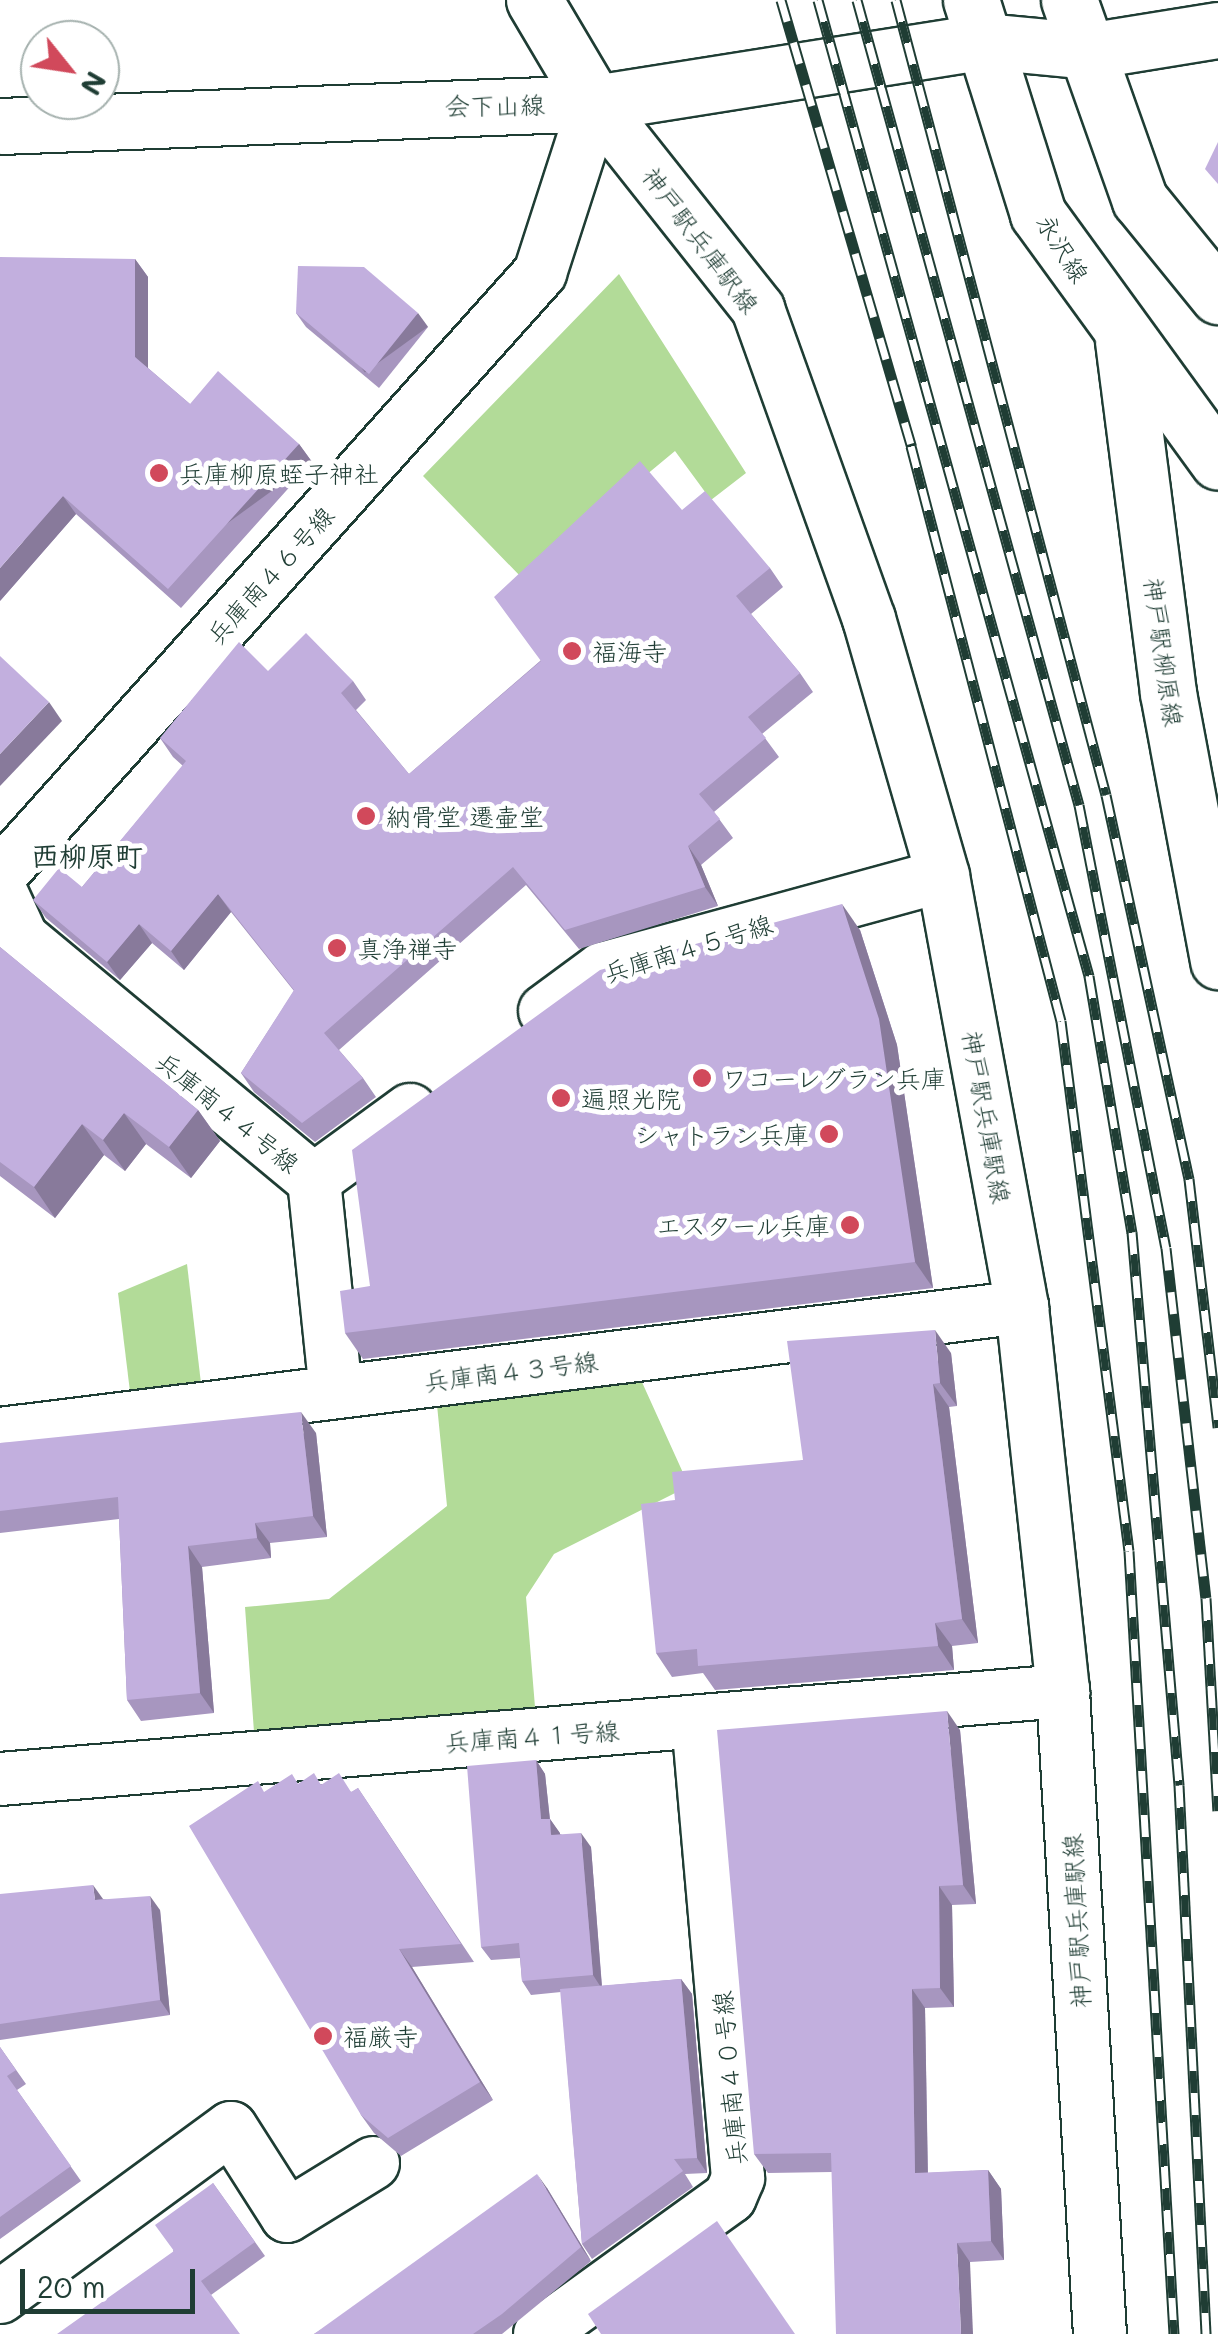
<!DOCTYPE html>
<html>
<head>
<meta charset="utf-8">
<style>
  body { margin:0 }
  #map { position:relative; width:1218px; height:2334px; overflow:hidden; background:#fff; font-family:Mali,"Klee One",sans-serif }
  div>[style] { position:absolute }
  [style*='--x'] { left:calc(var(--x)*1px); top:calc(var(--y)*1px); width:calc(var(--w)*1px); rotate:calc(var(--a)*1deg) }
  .green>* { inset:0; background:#b2db98 }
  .roads { filter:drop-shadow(2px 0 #1f3d34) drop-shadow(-2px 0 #1f3d34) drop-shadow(0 2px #1f3d34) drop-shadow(0 -2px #1f3d34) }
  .street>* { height:52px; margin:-26px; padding:0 26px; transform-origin:26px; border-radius:26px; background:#fff }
  .secondary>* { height:55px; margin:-27.5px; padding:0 27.5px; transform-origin:27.5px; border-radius:27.5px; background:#fff }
  .rail>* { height:11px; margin-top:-5.5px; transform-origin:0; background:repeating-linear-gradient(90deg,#fff 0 22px,#1f3d34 0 44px); box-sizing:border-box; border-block:2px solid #1f3d34 }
  .wall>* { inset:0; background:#a796bf }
  .shaded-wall>* { inset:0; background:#887a9b; transform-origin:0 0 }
  .building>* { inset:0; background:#c2afde }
  .dots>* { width:28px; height:28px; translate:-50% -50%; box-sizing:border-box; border:5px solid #fff; border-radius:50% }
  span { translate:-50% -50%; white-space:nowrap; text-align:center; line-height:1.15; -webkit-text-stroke:10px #fff; paint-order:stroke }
  .street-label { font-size:25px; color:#1f3d34 }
  .poi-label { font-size:25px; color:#1f3d34 }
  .left { translate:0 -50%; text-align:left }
  .right { translate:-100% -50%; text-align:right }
  .neighbourhood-label { font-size:28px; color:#1f3d34; font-weight:700 }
  .north { position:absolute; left:20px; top:20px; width:100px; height:100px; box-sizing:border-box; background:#fff; border:2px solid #a5b1ae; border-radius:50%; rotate:120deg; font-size:28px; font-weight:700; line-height:40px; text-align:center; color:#1f3d34 }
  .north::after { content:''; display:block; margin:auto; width:35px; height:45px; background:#d1495b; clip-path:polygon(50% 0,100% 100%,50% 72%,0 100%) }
  .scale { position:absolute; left:20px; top:2269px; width:175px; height:45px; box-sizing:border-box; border:5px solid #1f3d34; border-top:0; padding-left:12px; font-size:30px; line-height:35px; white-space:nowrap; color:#1f3d34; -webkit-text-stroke:8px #fff; paint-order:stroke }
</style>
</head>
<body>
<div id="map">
  <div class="green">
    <i style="clip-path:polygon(619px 274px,746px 473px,711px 500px,675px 451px,522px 578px,423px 476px)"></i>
    <i style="clip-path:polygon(187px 1264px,202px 1392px,131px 1400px,118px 1293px)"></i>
    <i style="clip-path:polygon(641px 1380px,689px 1486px,554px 1554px,526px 1597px,535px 1707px,254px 1732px,245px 1607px,329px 1599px,447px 1506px,437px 1405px)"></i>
  </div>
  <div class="roads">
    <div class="street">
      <i style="--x:595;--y:103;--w:263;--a:51.6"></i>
      <i style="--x:758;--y:309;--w:329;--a:70.3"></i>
      <i style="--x:869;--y:619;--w:267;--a:73.9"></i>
      <i style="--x:943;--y:876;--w:438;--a:79.6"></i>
      <i style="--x:1022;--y:1307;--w:386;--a:83.9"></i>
      <i style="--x:1063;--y:1691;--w:644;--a:86.71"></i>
      <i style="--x:0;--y:875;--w:809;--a:-48.11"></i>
      <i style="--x:540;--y:273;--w:179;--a:-72.1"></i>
      <i style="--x:0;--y:890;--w:53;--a:65.4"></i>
      <i style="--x:22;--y:938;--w:379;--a:39.7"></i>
      <i style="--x:314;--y:1180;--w:213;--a:84.1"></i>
      <i style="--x:545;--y:1011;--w:71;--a:-36.4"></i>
      <i style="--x:602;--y:969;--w:353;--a:-15.3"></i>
      <i style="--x:314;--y:1180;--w:119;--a:-36.1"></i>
      <i style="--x:0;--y:1434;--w:1030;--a:-7.08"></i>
      <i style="--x:0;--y:1779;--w:1067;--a:-4.73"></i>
      <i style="--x:0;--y:2297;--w:286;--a:-36.2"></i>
      <i style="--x:231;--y:2128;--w:104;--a:57.5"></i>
      <i style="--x:287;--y:2216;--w:101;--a:-31.6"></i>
      <i style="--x:540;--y:2334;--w:234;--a:-35.8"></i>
      <i style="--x:730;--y:2197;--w:21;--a:-67"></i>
      <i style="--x:738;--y:2178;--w:456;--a:-95"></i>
    </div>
    <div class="secondary">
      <i style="--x:534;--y:0;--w:120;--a:59.4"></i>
      <i style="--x:971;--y:0;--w:224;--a:72.6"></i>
      <i style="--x:1038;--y:214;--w:306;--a:54"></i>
      <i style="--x:1069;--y:0;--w:212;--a:70.5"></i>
      <i style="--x:1140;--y:200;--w:124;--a:50.9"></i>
      <i style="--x:0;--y:126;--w:595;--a:-2.21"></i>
      <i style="--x:595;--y:103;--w:395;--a:-9"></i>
      <i style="--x:985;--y:41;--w:103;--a:5.5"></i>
      <i style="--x:1088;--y:51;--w:132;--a:-9.2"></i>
      <i style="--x:1123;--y:341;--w:355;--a:82.7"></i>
      <i style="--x:1168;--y:693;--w:273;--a:79.4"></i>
    </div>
  </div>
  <div class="rail">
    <i style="--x:781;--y:0;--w:465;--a:73.7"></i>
    <i style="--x:911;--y:446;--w:594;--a:75.38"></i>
    <i style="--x:1061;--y:1021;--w:534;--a:82.69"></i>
    <i style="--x:1129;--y:1551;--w:784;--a:86.71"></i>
    <i style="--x:818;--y:0;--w:1013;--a:74.48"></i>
    <i style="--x:1089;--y:976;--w:260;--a:80.5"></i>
    <i style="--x:1132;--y:1232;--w:555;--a:85.14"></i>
    <i style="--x:1179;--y:1785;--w:550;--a:87.18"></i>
    <i style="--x:857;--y:0;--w:835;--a:74.58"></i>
    <i style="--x:1079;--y:805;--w:451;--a:78.9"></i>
    <i style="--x:1166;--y:1248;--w:352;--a:83.5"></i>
    <i style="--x:1206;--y:1598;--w:213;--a:86.8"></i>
    <i style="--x:896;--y:0;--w:822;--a:75.2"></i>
    <i style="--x:1106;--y:795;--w:393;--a:77.8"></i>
    <i style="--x:1189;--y:1179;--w:250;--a:83.3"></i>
  </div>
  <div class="wall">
    <i style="clip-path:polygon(135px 259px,148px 277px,148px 368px,190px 404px,299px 444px,312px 462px,181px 608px,76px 514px,0 601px)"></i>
    <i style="clip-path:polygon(296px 313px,428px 327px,379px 388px,306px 327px)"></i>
    <i style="clip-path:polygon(682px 510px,770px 568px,783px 587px,751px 614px,800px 673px,813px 692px,762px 734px,779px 757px,714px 812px,733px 838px,701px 865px,718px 906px,579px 949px,526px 885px,339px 1050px,363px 1078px,376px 1097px,315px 1142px,254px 1092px,241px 1073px,294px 991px,231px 912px,184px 970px,152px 943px,120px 980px,46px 918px,33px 900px,82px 887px,183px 766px,173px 757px,160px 738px,268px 671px,353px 681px,366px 700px,356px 710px,409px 774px,540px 661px)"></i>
    <i style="clip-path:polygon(860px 930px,897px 1045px,933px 1288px,363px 1359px,345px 1333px,370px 1286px)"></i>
    <i style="clip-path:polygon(0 947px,198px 1110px,220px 1141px,191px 1178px,146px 1144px,125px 1171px,104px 1155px,55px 1218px,0 1176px)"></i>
    <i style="clip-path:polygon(951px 1353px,957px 1406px,949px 1407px,978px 1643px,952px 1646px,954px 1670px,715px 1690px,703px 1673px,672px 1677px,656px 1653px,675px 1500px,803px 1460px)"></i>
    <i style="clip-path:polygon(316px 1433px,327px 1537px,270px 1543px,271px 1558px,202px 1567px,214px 1713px,141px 1721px,127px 1700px,119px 1519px,0 1533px,0 1443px)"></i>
    <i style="clip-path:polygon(960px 1730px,976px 1904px,952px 1905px,954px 2007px,925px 2008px,928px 2173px,988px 2170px,1001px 2189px,1004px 2260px,970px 2262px,832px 2172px,768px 2173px,754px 2154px)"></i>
    <i style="clip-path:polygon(536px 1760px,545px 1774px,550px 1819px,560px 1834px,591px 1847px,602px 1986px,681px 1979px,692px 1994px,707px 2173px,685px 2174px,693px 2187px,592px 2259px,582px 2244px,561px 1992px,531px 1995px,522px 1981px,520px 1958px,491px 1960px,481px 1947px)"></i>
    <i style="clip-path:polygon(299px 1784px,321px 1784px,352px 1792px,358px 1788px,474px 1962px,412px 1967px,493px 2100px,401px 2156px,374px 2133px,361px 2115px,265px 1792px)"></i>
    <i style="clip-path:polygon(0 1894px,103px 1899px,160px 1910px,170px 2015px,0 2040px)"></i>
    <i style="clip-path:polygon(0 2047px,26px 2084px,17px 2090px,81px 2181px,0 2239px)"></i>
    <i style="clip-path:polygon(213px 2183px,265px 2256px,211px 2295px,173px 2251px)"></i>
    <i style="clip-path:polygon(547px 2188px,591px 2261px,502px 2334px,314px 2334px)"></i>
  </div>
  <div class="shaded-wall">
    <i style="clip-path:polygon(135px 259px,148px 277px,148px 376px,135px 357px)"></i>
    <i style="left:418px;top:313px;width:17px;height:78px;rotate:54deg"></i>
    <i style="left:299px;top:444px;width:22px;height:195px;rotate:54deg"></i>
    <i style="clip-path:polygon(63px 496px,76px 514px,0 601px,0 568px)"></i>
    <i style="clip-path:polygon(49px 702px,62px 721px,0 786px,0 754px)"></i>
    <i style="clip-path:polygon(688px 846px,701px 865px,718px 906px,705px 887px)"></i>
    <i style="clip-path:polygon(218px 894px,231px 912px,184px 970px,171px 951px)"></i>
    <i style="clip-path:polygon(842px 904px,860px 930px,897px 1045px,933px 1288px,915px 1262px)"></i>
    <i style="clip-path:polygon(139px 924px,152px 943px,120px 980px,107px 962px)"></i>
    <i style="clip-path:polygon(198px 1110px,220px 1141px,191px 1178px,169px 1147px)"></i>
    <i style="clip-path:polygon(124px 1113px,146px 1144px,125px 1171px,103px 1140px)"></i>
    <i style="clip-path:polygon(82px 1124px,104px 1155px,55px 1218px,34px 1187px)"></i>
    <i style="clip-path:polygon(935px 1330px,951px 1353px,957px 1406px,940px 1383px)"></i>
    <i style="clip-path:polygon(933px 1384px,949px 1407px,978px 1643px,962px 1619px)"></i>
    <i style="clip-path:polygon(301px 1412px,316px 1433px,327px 1537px,313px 1516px)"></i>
    <i style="clip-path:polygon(255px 1523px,270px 1543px,271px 1558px,257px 1538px)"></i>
    <i style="clip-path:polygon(188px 1546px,202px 1567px,214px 1713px,200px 1693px)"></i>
    <i style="clip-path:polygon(935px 1623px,952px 1646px,954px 1670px,938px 1646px)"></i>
    <i style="clip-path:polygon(947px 1711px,960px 1730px,976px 1904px,963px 1885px)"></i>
    <i style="clip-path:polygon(536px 1760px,545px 1774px,551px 1831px,550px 1819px,560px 1833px,561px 1849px,541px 1819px)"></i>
    <i style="clip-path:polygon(581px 1833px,591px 1847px,602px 1989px,593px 1975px)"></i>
    <i style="clip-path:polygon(93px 1885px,103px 1899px,95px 1900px)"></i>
    <i style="clip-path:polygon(939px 1886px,952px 1905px,954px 2007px,940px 1988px)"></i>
    <i style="clip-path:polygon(150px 1896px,160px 1910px,170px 2015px,160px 2000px)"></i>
    <i style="clip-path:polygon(399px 1949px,412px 1967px,493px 2100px,480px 2082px)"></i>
    <i style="clip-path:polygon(681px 1979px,692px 1994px,707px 2173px,697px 2158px)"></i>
    <i style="clip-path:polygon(912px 1989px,925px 2008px,928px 2192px,915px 2173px)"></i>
    <i style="clip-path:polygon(988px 2170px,1001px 2189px,1004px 2260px,991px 2241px)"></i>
    <i style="clip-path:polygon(537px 2174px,547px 2188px,591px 2261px,581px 2247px)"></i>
    <i style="clip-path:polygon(957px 2243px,970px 2262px,973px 2334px,961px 2334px)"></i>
  </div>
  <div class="building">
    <i style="clip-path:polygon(1218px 142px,1218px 184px,1205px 169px)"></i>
    <i style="clip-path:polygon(0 257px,135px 259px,135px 357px,190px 404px,218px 371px,299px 444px,168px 589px,63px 496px,0 568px)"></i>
    <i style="clip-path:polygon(298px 266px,364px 267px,418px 313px,369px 374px,296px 313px)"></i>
    <i style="clip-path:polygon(640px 461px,682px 510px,705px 491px,770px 568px,736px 596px,800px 673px,748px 717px,766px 738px,699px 794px,720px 819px,688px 846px,705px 887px,565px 930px,513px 867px,324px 1033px,363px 1078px,302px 1123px,241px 1073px,294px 990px,218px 894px,171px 951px,139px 924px,107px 962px,33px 900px,59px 868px,82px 887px,186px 761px,160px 738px,239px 642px,268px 671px,306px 633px,353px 681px,341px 693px,409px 774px,541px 661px,494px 597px)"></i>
    <i style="clip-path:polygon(0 656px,49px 702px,0 754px)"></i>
    <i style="clip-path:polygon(842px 904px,879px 1019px,915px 1262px,345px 1333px,340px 1291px,370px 1286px,352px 1150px,600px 970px)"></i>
    <i style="clip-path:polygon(0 947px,198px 1110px,169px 1147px,124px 1113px,103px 1140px,82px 1124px,34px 1187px,0 1162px)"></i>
    <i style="clip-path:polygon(935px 1330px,940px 1383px,933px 1384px,962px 1619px,935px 1623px,938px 1646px,698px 1666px,697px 1649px,656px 1653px,641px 1504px,675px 1500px,672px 1472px,803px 1460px,787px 1341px)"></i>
    <i style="clip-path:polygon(301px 1412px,313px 1516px,255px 1523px,257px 1538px,188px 1546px,200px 1693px,127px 1700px,118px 1497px,0 1511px,0 1443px)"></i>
    <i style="clip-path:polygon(947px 1711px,963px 1885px,939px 1886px,940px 1988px,912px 1989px,915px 2173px,988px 2170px,991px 2241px,957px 2243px,961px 2334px,836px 2334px,831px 2153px,754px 2154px,717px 1730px)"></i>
    <i style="clip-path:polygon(536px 1760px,541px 1819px,550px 1819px,551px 1835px,581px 1833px,593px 1975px,522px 1981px,519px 1943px,481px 1947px,467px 1766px)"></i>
    <i style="clip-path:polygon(314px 1773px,321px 1785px,339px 1773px,351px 1792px,358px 1788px,461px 1944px,399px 1949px,480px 2082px,388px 2138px,361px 2115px,189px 1826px,258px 1781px,264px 1792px,292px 1774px,298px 1784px)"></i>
    <i style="clip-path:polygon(93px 1885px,95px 1900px,150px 1896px,160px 2000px,0 2024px,0 1894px)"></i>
    <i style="clip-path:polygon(681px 1979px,697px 2158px,674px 2159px,683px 2171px,582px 2244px,560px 1989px)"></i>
    <i style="clip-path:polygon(0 2047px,16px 2070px,7px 2076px,71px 2166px,0 2217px)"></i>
    <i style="clip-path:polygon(537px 2174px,581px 2247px,502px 2314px,473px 2334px,314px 2334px)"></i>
    <i style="clip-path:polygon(213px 2183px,255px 2242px,201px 2281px,240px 2334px,57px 2334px,174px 2251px,155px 2225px)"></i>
    <i style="clip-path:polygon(717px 2221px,795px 2334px,601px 2334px,588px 2314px)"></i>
  </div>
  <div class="dots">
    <i style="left:159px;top:473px;background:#d1495b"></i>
    <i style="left:572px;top:651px;background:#d1495b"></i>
    <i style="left:366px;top:816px;background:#d1495b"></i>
    <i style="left:337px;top:948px;background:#d1495b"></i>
    <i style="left:702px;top:1078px;background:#d1495b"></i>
    <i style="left:561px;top:1098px;background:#d1495b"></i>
    <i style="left:829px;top:1134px;background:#d1495b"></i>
    <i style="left:850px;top:1225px;background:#d1495b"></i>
    <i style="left:323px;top:2036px;background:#d1495b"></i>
  </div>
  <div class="street-label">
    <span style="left:495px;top:105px;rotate:-1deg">会下山線</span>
    <span style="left:701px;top:240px;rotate:53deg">神戸駅兵庫駅線</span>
    <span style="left:1063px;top:248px;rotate:58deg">永沢線</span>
    <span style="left:270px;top:575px;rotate:-48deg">兵庫南４６号線</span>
    <span style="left:1164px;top:652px;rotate:82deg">神戸駅柳原線</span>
    <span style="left:688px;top:948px;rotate:-17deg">兵庫南４５号線</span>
    <span style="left:228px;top:1112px;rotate:39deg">兵庫南４４号線</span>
    <span style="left:987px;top:1117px;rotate:80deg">神戸駅兵庫駅線</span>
    <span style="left:511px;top:1371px;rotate:-7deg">兵庫南４３号線</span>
    <span style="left:532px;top:1736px;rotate:-4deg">兵庫南４１号線</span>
    <span style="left:1076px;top:1921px;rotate:-93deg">神戸駅兵庫駅線</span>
    <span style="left:729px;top:2078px;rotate:-95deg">兵庫南４０号線</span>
  </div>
  <div class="poi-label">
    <span class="left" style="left:179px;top:473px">兵庫柳原蛭子神社</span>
    <span class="left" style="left:592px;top:651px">福海寺</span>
    <span class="left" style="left:386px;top:816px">納骨堂 遷壷堂</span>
    <span class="left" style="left:357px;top:948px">真浄禅寺</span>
    <span class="left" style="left:722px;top:1078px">ワコーレグラン兵庫</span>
    <span class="left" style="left:581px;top:1098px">遍照光院</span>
    <span class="right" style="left:809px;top:1134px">シャトラン兵庫</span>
    <span class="right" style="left:830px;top:1225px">エスタール兵庫</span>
    <span class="left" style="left:343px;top:2036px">福厳寺</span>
  </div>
  <div class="neighbourhood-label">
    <span style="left:87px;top:855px">西柳原町</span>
  </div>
  <div class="north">N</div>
  <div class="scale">20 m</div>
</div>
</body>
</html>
